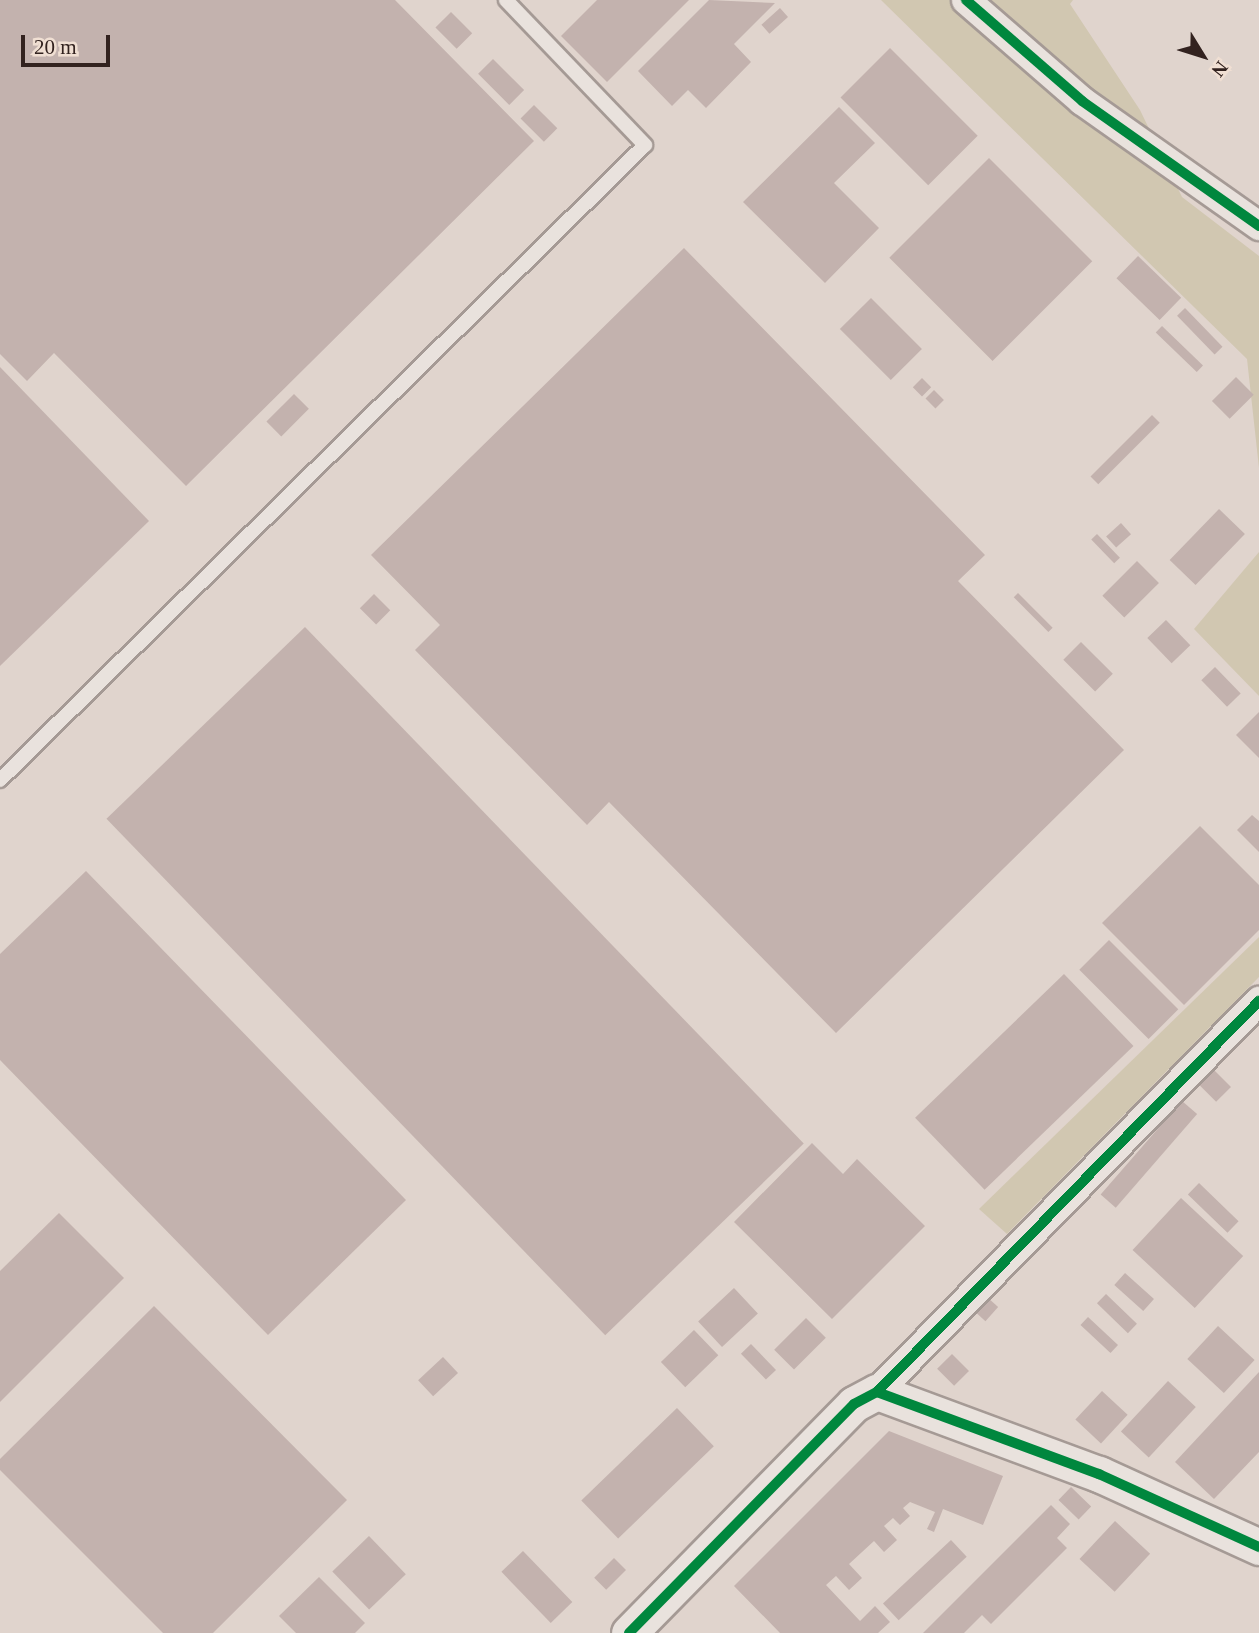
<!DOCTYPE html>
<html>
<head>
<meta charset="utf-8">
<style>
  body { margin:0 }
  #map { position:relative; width:1259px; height:1633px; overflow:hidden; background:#e0d4cd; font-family:Georgia,serif }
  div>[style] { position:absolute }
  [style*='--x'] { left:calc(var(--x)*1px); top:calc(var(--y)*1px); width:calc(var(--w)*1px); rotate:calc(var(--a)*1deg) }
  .green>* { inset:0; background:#d1c7b1 }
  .building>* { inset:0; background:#c3b2ae; transform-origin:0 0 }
  .roads { filter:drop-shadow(2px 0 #a59a95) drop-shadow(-2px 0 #a59a95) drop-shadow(0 2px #a59a95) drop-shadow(0 -2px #a59a95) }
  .service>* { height:14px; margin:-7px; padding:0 7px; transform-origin:7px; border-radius:7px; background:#e9e2dd }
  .minor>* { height:28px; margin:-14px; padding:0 14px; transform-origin:14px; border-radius:14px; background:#e9e2dd }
  .tertiary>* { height:35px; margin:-17.5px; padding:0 17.5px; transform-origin:17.5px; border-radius:17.5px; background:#e9e2dd }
  .cycleway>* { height:10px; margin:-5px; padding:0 5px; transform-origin:5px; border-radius:5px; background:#00873e }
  span { translate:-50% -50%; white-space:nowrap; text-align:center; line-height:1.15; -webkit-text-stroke:5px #f0dfd3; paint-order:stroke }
  .north { position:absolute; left:1168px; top:21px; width:70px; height:70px; -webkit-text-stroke:5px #f0dfd3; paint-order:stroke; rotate:128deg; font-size:19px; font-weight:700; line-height:28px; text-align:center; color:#32221f }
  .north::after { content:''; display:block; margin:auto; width:24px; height:32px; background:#32221f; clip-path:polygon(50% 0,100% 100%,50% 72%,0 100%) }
  .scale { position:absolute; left:21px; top:35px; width:89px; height:32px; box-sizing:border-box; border:4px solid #32221f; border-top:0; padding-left:9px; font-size:21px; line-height:24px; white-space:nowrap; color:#32221f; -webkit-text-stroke:5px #f0dfd3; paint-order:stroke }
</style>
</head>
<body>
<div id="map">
  <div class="green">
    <i style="clip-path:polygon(881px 0,1073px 0,1070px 4px,1140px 110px,1182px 197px,1259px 256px,1259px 468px,1247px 359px)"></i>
    <i style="clip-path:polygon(1259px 552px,1259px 696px,1194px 629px)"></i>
    <i style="clip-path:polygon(1259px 937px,1259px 977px,1007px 1234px,979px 1209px)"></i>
  </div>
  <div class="building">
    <i style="clip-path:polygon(0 0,395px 0,534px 141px,186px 486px,54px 353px,27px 381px,0 354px)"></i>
    <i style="clip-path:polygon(597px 0,689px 0,607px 82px,561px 36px)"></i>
    <i style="clip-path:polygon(709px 0,775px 3px,734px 44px,751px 62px,706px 108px,688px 90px,672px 106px,638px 71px)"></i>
    <i style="left:780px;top:8px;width:12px;height:25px;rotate:48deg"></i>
    <i style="left:451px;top:12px;width:30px;height:22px;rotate:45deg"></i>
    <i style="left:890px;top:48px;width:124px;height:70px;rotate:45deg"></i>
    <i style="left:493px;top:59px;width:44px;height:21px;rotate:45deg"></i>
    <i style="left:534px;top:105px;width:33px;height:19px;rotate:45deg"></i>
    <i style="clip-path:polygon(839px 107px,875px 143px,834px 183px,879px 228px,825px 283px,743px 202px)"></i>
    <i style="left:989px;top:158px;width:146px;height:141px;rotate:45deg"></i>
    <i style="clip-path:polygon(684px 248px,985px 555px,958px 581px,1124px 750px,836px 1033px,609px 802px,587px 825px,415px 650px,440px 625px,371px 555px)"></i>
    <i style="left:1138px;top:256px;width:60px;height:31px;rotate:44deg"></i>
    <i style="left:871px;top:298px;width:72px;height:44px;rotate:45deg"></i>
    <i style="left:1185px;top:308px;width:54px;height:11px;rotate:46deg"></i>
    <i style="left:1162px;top:326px;width:57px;height:9px;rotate:44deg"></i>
    <i style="clip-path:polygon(0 367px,149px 521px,0 666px)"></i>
    <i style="left:1236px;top:377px;width:25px;height:34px;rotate:45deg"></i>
    <i style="left:922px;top:378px;width:13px;height:13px;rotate:45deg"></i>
    <i style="left:934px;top:390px;width:14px;height:12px;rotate:45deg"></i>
    <i style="left:294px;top:394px;width:21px;height:39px;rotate:45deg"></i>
    <i style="left:1152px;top:415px;width:11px;height:87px;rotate:45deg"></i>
    <i style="left:1219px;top:509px;width:36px;height:71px;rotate:44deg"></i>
    <i style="left:1121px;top:523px;width:15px;height:20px;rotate:48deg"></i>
    <i style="left:1097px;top:534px;width:33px;height:8px;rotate:46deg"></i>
    <i style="left:1137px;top:561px;width:31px;height:49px;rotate:45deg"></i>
    <i style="left:1018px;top:593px;width:49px;height:6px;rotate:45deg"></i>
    <i style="left:374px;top:594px;width:23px;height:20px;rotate:45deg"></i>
    <i style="left:1166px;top:620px;width:35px;height:26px;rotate:46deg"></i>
    <i style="left:305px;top:627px;width:718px;height:276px;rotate:46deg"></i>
    <i style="left:1081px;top:642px;width:45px;height:25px;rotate:45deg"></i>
    <i style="left:1215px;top:667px;width:37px;height:19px;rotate:46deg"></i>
    <i style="clip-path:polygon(1259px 712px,1259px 758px,1236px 735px)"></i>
    <i style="clip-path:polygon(1252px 815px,1259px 821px,1259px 852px,1237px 830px)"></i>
    <i style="clip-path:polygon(1200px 826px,1259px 885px,1259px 930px,1184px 1005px,1102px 923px)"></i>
    <i style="clip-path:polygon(86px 871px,406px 1200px,268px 1335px,0 1060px,0 954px)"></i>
    <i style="left:1109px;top:940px;width:98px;height:42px;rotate:45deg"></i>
    <i style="left:1064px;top:974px;width:100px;height:207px;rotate:46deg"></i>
    <i style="left:1214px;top:1070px;width:24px;height:21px;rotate:45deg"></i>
    <i style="left:1182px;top:1101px;width:20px;height:124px;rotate:41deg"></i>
    <i style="clip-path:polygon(812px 1143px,843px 1174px,857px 1159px,925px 1226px,832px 1319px,734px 1222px)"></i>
    <i style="left:1199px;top:1183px;width:55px;height:16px;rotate:44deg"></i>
    <i style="left:1181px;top:1198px;width:85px;height:71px;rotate:43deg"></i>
    <i style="clip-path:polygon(59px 1213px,124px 1278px,0 1402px,0 1271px)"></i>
    <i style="left:1125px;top:1273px;width:39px;height:16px;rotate:42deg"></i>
    <i style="left:734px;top:1288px;width:35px;height:49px;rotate:47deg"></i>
    <i style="left:1106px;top:1294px;width:43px;height:13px;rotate:44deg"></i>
    <i style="left:987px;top:1297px;width:15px;height:19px;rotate:42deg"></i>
    <i style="clip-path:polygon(154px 1306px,347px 1500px,213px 1633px,163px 1633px,0 1470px,0 1459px)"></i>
    <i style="left:1088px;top:1317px;width:41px;height:11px;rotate:43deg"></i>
    <i style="left:806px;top:1318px;width:28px;height:45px;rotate:45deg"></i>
    <i style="left:1218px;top:1326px;width:50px;height:45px;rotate:43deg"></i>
    <i style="left:694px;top:1330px;width:35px;height:46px;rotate:46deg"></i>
    <i style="left:751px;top:1344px;width:36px;height:14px;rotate:46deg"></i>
    <i style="left:952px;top:1354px;width:24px;height:21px;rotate:45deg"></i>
    <i style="left:443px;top:1357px;width:22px;height:34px;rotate:47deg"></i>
    <i style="clip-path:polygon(1259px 1372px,1259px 1452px,1214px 1499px,1175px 1462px)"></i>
    <i style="left:1168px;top:1381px;width:38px;height:69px;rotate:43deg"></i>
    <i style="left:1102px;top:1391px;width:35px;height:39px;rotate:43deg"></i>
    <i style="left:677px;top:1408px;width:53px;height:133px;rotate:46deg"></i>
    <i style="clip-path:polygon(889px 1431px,1003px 1476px,983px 1525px,943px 1509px,934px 1532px,927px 1529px,935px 1512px,910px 1502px,903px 1508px,910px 1516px,900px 1525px,893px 1518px,884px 1526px,897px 1540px,884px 1552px,874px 1541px,849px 1564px,862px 1578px,849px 1590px,836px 1576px,826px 1585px,860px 1621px,875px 1606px,890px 1622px,878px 1633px,780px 1633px,734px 1586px)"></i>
    <i style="left:1071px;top:1487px;width:28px;height:18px;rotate:44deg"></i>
    <i style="clip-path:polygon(1051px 1505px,1070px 1524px,1057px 1538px,1067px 1548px,991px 1624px,982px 1615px,964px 1633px,923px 1633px)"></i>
    <i style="left:1115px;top:1521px;width:48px;height:52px;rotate:43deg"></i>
    <i style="left:369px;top:1536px;width:53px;height:51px;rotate:46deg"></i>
    <i style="left:951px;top:1540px;width:23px;height:93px;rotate:47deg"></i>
    <i style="left:523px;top:1551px;width:71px;height:30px;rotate:46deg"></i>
    <i style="left:614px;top:1558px;width:17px;height:28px;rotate:45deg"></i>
    <i style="clip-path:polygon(319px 1577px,365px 1623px,355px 1633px,296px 1633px,279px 1616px)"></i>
  </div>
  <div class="roads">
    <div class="service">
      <i style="--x:0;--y:780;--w:905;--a:-44.55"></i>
      <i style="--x:645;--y:145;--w:201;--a:-133.8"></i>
    </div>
    <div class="minor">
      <i style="--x:966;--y:0;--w:154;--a:41"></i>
      <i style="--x:1082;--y:101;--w:217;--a:35.2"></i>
      <i style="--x:877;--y:1392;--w:547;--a:-45.67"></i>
    </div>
    <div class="tertiary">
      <i style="--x:629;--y:1633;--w:321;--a:-45.5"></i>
      <i style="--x:854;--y:1404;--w:26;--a:-28"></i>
      <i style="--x:877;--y:1392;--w:237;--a:20.3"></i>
      <i style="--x:1099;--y:1474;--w:176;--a:24.5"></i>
    </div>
  </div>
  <div class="cycleway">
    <i style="--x:966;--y:0;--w:154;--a:41"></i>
    <i style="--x:1082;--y:101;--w:217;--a:35.2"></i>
    <i style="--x:877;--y:1392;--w:547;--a:-45.67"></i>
    <i style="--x:629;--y:1633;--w:321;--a:-45.5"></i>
    <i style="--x:854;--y:1404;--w:26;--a:-28"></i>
    <i style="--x:877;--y:1392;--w:237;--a:20.3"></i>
    <i style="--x:1099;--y:1474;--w:176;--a:24.5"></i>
  </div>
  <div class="north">N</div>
  <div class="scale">20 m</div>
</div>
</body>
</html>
